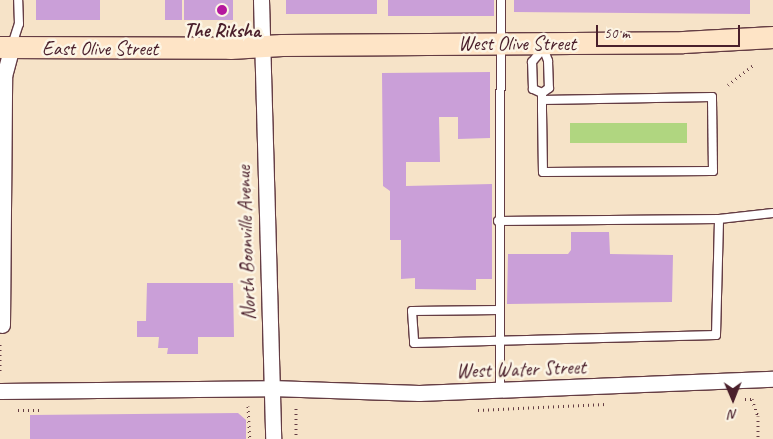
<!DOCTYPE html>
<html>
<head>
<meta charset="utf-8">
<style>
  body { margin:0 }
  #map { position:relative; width:773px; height:439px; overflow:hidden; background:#f6e3c8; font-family:Caveat,sans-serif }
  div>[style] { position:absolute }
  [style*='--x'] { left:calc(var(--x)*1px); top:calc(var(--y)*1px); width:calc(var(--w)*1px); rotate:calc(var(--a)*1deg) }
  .green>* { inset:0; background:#b0d680; transform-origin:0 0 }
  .building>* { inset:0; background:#ca9fd8; transform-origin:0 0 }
  .path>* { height:3px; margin-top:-1.5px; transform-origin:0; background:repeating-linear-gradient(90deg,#643c43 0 1px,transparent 0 5px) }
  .roads { filter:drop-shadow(1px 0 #643c43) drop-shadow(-1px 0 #643c43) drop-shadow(0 1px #643c43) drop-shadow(0 -1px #643c43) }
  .lane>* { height:8px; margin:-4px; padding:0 4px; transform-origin:4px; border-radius:4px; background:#fff }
  .street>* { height:15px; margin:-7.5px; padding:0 7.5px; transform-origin:7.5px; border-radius:7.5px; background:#fff }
  .secondary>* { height:21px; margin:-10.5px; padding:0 10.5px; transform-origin:10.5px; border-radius:10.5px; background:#fee4c6 }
  .dots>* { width:14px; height:14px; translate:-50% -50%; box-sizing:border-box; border:2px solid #fcf5e5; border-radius:50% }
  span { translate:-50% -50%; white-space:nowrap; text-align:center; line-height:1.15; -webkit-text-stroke:5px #fcf5e5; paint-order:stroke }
  .poi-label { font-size:20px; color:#4a1f2b; font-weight:700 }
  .street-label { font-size:20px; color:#4a1f2b }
  .north { position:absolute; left:708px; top:374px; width:50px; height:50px; -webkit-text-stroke:4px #fcf5e5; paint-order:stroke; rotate:179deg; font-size:14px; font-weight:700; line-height:20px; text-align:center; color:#4a1f2b }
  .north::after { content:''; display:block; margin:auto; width:18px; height:22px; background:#4a1f2b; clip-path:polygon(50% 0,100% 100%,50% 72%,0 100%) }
  .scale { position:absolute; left:596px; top:25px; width:144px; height:22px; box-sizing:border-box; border:2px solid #4a1f2b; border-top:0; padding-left:6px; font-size:15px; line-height:18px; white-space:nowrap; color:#4a1f2b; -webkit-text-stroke:4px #fcf5e5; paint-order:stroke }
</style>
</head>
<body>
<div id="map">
  <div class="green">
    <i style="left:570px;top:123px;width:117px;height:20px"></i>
  </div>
  <div class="building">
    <i style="left:36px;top:0;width:64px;height:20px"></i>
    <i style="left:165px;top:0;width:17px;height:20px"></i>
    <i style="left:233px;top:0;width:20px;height:49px;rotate:90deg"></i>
    <i style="left:286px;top:0;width:91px;height:14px"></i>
    <i style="left:388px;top:0;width:106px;height:16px"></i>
    <i style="clip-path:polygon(514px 0,750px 0,750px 14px,514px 12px)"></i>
    <i style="clip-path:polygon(490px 72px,490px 138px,458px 139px,458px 117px,439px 117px,440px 162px,406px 162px,406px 186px,492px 184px,492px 279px,476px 279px,476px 290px,415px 289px,415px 278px,401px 279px,401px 240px,390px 240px,390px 191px,383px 186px,382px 73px)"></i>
    <i style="clip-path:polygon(571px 232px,609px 232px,610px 254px,673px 255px,672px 302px,507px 304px,508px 254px,568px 254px,571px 250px)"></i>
    <i style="clip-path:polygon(147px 283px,233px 283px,234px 337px,198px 337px,198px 354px,167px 354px,168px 348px,158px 348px,159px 337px,137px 337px,137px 321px,146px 321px)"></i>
    <i style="clip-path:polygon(238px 413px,246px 420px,246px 439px,30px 439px,30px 415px)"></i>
  </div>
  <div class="path">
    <i style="--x:728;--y:85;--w:33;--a:-38"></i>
    <i style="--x:0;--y:371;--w:30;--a:-90"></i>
    <i style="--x:745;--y:399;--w:7;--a:0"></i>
    <i style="--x:752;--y:399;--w:18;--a:71"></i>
    <i style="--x:758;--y:416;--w:23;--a:90"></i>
    <i style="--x:248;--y:406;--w:33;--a:87"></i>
    <i style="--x:18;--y:410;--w:24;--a:0"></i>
    <i style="--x:478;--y:410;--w:128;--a:-2.7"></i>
    <i style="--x:296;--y:439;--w:32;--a:-90"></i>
  </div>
  <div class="roads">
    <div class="lane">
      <i style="--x:12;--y:45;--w:22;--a:-72"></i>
      <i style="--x:19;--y:24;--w:24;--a:-92"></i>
      <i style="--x:542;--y:45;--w:17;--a:69"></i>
      <i style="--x:548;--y:61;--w:27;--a:88"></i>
      <i style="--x:549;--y:88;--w:9;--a:144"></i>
      <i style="--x:542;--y:93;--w:17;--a:90"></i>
      <i style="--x:542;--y:110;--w:62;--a:89.1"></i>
      <i style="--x:543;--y:172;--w:170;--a:-0.3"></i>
      <i style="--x:713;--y:171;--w:74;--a:-90.8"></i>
      <i style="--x:712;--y:97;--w:170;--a:179"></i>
      <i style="--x:542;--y:93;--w:10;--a:-156"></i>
      <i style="--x:533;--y:89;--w:27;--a:-92"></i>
      <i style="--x:532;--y:62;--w:16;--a:-50"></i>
      <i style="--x:498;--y:221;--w:221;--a:-0.5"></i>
      <i style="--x:499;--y:310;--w:87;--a:179.3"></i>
      <i style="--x:412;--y:311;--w:32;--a:86"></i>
      <i style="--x:414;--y:343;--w:302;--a:-1.5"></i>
      <i style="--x:716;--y:335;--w:116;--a:-88.5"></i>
      <i style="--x:719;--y:219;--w:54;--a:-6.3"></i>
      <i style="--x:500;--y:391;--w:391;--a:-89.9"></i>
    </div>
    <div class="street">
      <i style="--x:261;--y:0;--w:439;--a:88.4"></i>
      <i style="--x:2;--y:325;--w:249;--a:-89.5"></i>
      <i style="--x:4;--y:76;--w:30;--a:-75"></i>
      <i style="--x:0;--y:391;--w:271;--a:-0.6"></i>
      <i style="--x:271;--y:388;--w:148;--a:1.9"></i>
      <i style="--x:419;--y:393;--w:354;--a:-2.3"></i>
    </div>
    <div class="secondary">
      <i style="--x:0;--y:47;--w:230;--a:0.2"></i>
      <i style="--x:230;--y:48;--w:52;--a:-3.3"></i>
      <i style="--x:282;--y:45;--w:401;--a:-0.4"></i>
      <i style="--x:683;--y:42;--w:90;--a:-3.2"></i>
    </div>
  </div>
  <div class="dots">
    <i style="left:222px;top:10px;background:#b5179e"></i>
  </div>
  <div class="poi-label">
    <span style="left:222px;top:30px">The Riksha</span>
  </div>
  <div class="street-label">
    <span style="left:517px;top:43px">West Olive Street</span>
    <span style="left:100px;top:48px">East Olive Street</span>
    <span style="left:246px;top:243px;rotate:-92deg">North Boonville Avenue</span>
    <span style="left:521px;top:369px;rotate:-2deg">West Water Street</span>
  </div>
  <div class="north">N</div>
  <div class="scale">50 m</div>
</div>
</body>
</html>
